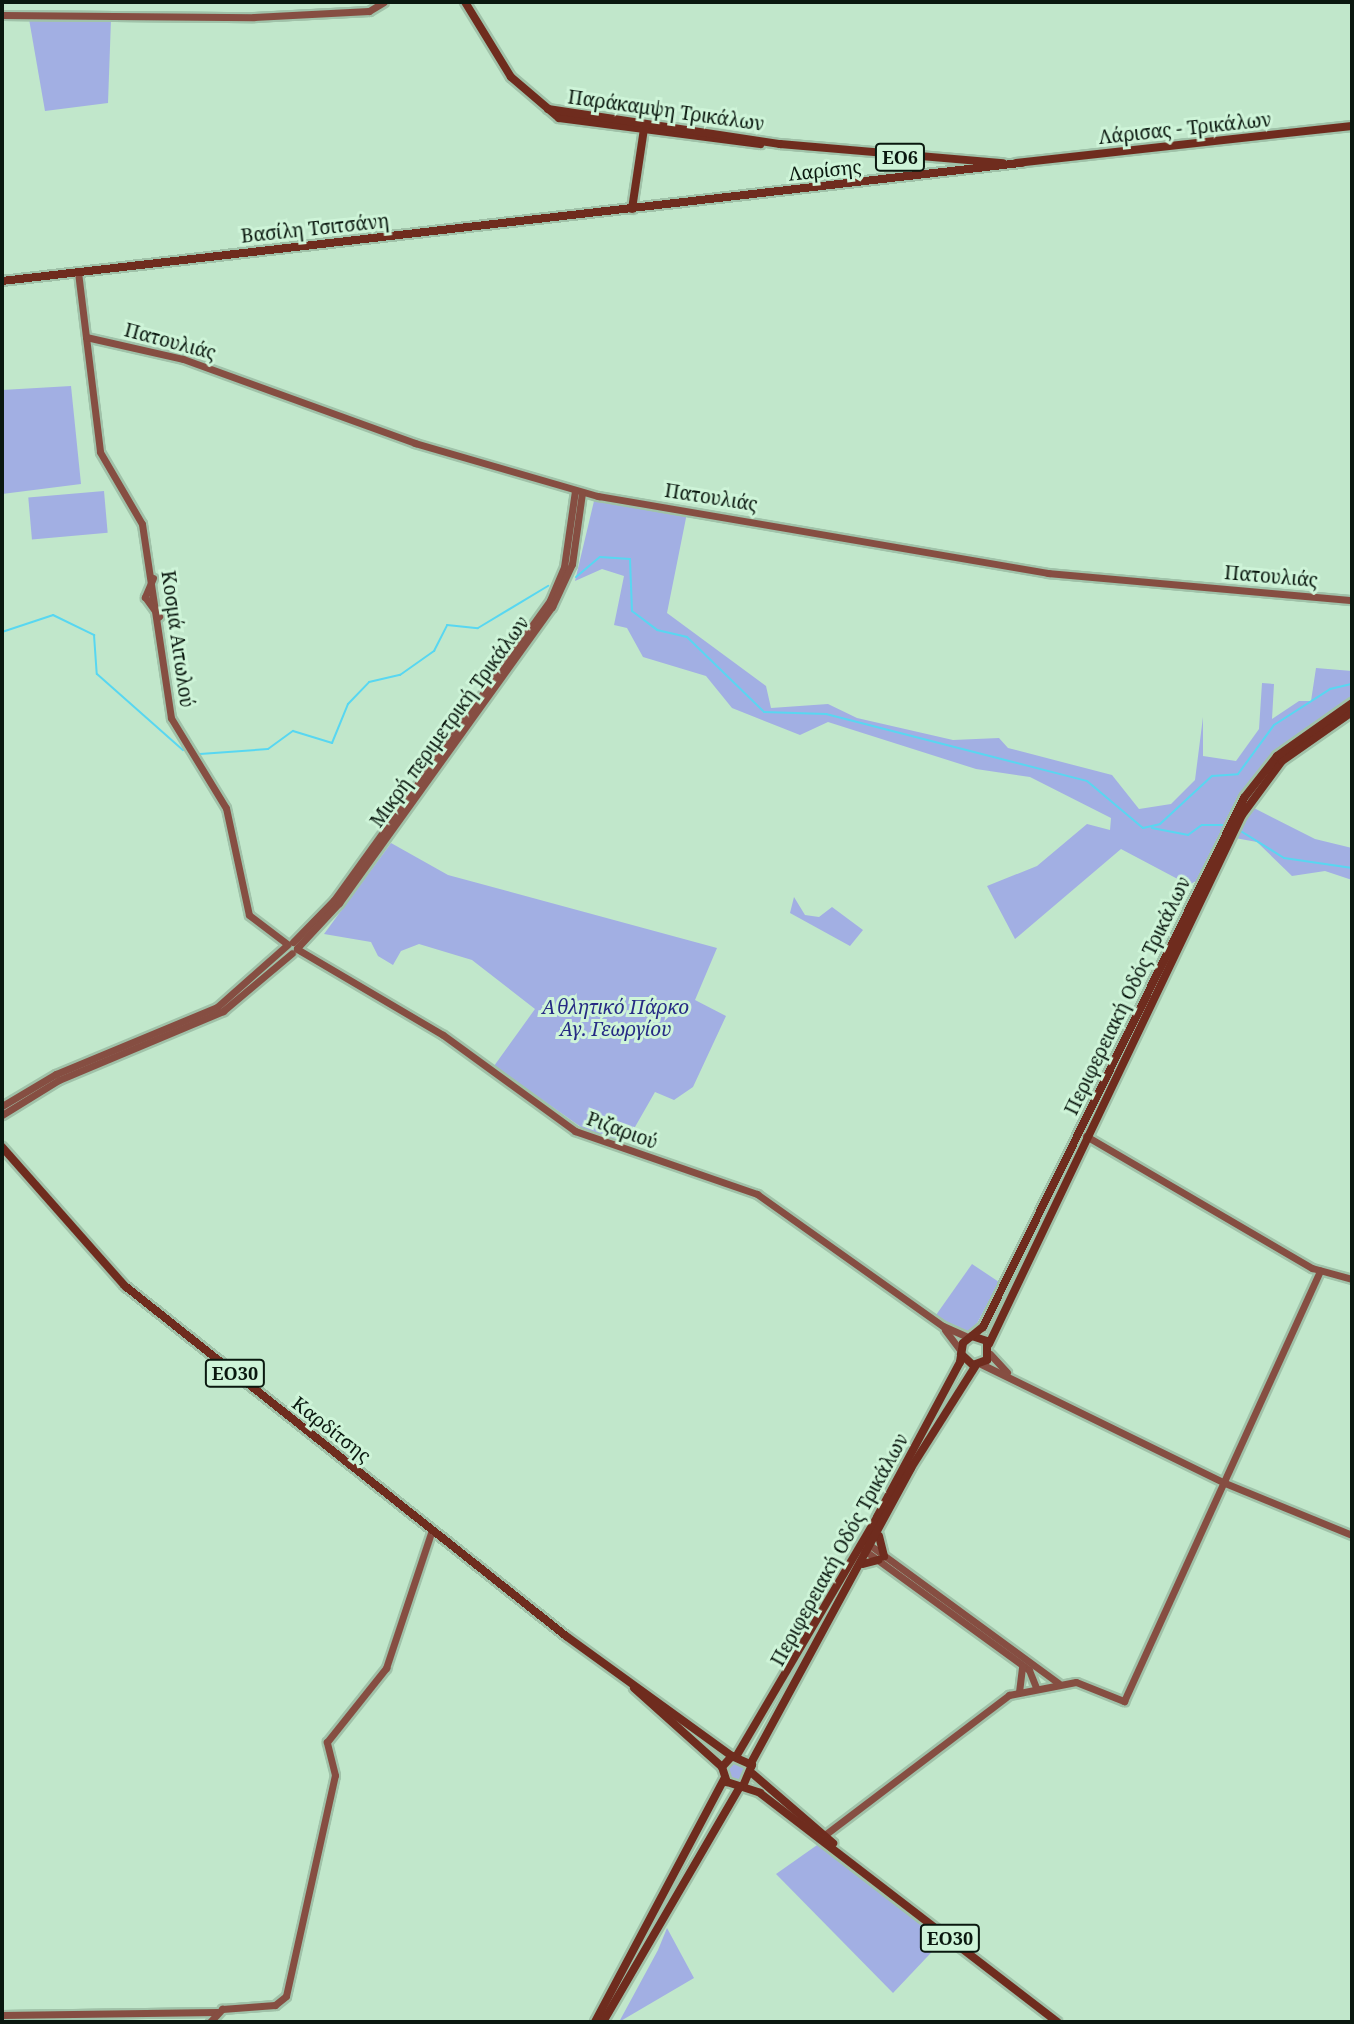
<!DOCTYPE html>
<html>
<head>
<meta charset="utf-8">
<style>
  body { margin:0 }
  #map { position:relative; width:1354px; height:2024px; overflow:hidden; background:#c1e7cb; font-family:"Noto Serif",serif }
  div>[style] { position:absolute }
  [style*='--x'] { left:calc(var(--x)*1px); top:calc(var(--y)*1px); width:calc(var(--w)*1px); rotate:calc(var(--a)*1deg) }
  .green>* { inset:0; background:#a2afe3; transform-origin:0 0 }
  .round { border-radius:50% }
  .stream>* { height:2px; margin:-1px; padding:0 1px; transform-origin:1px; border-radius:1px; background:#58d7f1 }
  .roads { filter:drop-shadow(2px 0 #a0c2a9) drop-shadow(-2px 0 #a0c2a9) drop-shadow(0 2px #a0c2a9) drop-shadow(0 -2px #a0c2a9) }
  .secondary>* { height:7px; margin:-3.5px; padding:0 3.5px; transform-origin:3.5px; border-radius:3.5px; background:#864e42 }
  .primary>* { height:8px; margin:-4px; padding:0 4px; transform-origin:4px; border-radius:4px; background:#6f2c1e }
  span { translate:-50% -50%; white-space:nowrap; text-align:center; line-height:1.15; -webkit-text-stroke:6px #cef4d8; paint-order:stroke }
  .shield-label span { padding:2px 5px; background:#cef4d8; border:2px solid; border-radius:5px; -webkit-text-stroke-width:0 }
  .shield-label { font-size:18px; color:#0a180f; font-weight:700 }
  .street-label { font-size:19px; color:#0a180f }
  .park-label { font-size:19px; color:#262b84; font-style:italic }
  .frame { position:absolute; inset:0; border:4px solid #0a180f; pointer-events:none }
</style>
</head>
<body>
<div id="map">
  <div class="green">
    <i style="clip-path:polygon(29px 19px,111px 19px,108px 103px,45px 111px)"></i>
    <i style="clip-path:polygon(71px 386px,81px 484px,2px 494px,2px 390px)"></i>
    <i style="left:104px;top:491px;width:42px;height:76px;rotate:85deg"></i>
    <i style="clip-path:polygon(594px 501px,687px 513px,667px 613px,766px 686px,771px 708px,828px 704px,857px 718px,953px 740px,999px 738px,1008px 748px,1112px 775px,1139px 809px,1171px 804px,1195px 780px,1203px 717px,1203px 756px,1236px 761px,1259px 729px,1262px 683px,1274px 684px,1272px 719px,1299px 701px,1311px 701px,1316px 668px,1352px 671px,1352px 700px,1261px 768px,1196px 881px,1189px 885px,1121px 849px,1015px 939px,987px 886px,1037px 866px,1087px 824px,1110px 830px,1111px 818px,1030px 777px,976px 769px,828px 722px,800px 735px,732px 708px,706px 676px,643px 657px,627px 628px,614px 625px,624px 576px,602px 569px,575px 581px)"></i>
    <i style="clip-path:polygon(1250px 806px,1315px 839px,1352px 848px,1352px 880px,1325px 871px,1292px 876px,1257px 842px,1235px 838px)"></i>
    <i style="clip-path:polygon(391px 843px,448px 875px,717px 948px,695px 1000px,726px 1016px,693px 1087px,674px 1100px,655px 1092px,627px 1141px,588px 1132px,494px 1066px,535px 1009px,472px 960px,419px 944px,401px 951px,393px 965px,378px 956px,371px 942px,324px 934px)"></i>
    <i style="clip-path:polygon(794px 897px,805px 915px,819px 917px,832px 907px,863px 930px,850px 946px,790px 913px)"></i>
    <i style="clip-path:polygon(972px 1264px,999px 1282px,973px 1331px,962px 1335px,936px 1315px)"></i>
    <i class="round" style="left:727px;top:1762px;width:20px;height:20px"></i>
    <i style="clip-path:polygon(820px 1843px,945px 1938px,893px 1993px,776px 1874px)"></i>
    <i style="clip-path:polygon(667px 1928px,694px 1978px,619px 2022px,658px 1950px)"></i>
  </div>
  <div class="stream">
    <i style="--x:576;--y:577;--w:31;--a:-40"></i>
    <i style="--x:600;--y:557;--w:30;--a:4"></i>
    <i style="--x:630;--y:559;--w:52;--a:87.8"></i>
    <i style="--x:632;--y:611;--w:31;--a:37"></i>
    <i style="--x:657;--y:630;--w:31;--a:13"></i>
    <i style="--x:687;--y:637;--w:107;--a:44.2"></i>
    <i style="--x:764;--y:712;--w:62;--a:1.8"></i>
    <i style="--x:826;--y:714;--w:269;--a:14.4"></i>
    <i style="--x:1087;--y:781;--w:73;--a:40"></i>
    <i style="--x:1143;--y:828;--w:17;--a:-13"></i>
    <i style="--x:1160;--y:824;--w:71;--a:-42.7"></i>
    <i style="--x:1212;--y:776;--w:26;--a:-4"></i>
    <i style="--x:1238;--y:774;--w:61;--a:-53.7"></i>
    <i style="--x:1274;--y:725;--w:67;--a:-32.7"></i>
    <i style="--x:1330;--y:689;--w:23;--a:-13"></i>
    <i style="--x:2;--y:632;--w:54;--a:-18.4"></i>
    <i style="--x:53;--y:615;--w:46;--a:26"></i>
    <i style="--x:94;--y:635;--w:39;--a:86"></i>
    <i style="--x:97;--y:674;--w:115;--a:41.5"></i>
    <i style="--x:200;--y:754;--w:68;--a:-4.2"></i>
    <i style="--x:268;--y:749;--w:31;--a:-36"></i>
    <i style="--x:293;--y:731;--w:41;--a:17.1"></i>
    <i style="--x:332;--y:743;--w:42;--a:-67.7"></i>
    <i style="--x:348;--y:704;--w:30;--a:-46"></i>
    <i style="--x:369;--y:682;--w:32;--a:-13"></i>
    <i style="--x:400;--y:675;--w:42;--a:-35.2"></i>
    <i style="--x:434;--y:651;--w:29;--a:-63"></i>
    <i style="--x:447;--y:625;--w:31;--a:6"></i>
    <i style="--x:478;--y:628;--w:82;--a:-31"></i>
    <i style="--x:1152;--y:828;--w:37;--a:11"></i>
    <i style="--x:1188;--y:835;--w:17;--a:-36"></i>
    <i style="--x:1202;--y:825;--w:22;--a:0"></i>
    <i style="--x:1239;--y:830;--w:53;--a:31.9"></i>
    <i style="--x:1284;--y:858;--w:69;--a:8.4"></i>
  </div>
  <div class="roads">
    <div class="secondary">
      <i style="--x:2;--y:15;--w:252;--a:0.5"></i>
      <i style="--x:254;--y:17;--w:115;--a:-3"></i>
      <i style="--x:369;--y:11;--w:17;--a:-31"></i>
      <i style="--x:78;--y:272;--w:181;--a:83"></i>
      <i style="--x:100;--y:452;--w:83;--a:59.7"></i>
      <i style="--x:142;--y:524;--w:196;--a:81.5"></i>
      <i style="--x:171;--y:718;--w:105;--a:58.6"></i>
      <i style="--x:226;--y:808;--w:109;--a:77.9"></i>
      <i style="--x:249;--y:915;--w:48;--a:37.3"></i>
      <i style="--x:86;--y:337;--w:99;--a:12.8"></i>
      <i style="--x:183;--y:359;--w:247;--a:19.9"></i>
      <i style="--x:415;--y:443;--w:191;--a:16.2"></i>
      <i style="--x:598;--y:496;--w:457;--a:9.7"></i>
      <i style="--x:1048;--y:573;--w:305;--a:5.1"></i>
      <i style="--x:153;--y:578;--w:21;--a:113"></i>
      <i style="--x:145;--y:597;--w:24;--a:54"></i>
      <i style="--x:293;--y:942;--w:59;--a:-45.7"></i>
      <i style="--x:334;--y:900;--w:370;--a:-54.2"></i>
      <i style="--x:550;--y:600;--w:36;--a:-67"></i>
      <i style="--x:564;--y:567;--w:77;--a:-81.8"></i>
      <i style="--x:297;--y:948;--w:62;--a:-47"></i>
      <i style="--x:339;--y:903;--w:365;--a:-54.3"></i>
      <i style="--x:552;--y:607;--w:47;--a:-65.1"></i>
      <i style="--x:572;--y:564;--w:72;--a:-82"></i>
      <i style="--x:297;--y:949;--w:169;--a:30.5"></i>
      <i style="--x:443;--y:1035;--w:163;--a:36"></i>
      <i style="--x:575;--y:1131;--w:193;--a:19.1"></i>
      <i style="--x:757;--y:1194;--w:228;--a:35.4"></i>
      <i style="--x:943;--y:1326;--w:27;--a:24"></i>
      <i style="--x:2;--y:1106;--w:63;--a:-30.7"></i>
      <i style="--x:56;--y:1074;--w:174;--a:-22.6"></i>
      <i style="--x:217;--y:1007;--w:94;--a:-41.5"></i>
      <i style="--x:2;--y:1115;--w:67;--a:-31.6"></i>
      <i style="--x:59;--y:1080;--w:178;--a:-22.8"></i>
      <i style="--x:223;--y:1011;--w:90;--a:-40"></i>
      <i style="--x:1086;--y:1136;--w:262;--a:30.3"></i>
      <i style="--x:1312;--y:1268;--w:41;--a:15.4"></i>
      <i style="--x:945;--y:1330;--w:26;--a:53"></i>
      <i style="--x:990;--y:1354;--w:25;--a:47"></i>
      <i style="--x:981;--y:1364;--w:271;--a:26"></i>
      <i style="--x:1225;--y:1483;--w:137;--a:22.3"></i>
      <i style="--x:867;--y:1543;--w:237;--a:36.2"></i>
      <i style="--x:864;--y:1550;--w:204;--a:36"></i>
      <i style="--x:1029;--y:1670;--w:18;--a:68"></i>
      <i style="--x:1019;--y:1692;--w:26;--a:-83"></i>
      <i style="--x:822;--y:1837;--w:235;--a:-37.2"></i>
      <i style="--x:1009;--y:1695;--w:68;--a:-11"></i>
      <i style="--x:1076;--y:1682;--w:52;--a:21.6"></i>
      <i style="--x:1124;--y:1701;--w:473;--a:-65.5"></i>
      <i style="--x:2;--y:2015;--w:215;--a:-0.8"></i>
      <i style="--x:210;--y:2022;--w:18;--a:-47"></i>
      <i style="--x:222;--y:2009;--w:53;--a:-4.3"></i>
      <i style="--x:275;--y:2005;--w:14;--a:-39"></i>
      <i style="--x:286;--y:1996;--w:226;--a:-77.5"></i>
      <i style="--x:335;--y:1775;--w:34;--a:-104"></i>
      <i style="--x:327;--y:1742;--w:95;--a:-51.4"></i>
      <i style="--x:386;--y:1668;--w:145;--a:-71.6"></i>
    </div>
    <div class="primary">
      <i style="--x:465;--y:2;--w:88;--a:58.5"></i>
      <i style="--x:511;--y:77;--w:63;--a:40.5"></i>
      <i style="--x:559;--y:118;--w:203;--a:7.4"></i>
      <i style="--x:548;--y:109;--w:235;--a:8.6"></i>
      <i style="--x:780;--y:144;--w:224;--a:4.9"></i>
      <i style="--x:1016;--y:163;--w:338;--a:-6.3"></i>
      <i style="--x:632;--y:209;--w:81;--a:-81.5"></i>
      <i style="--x:2;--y:281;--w:1026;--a:-6.61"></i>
      <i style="--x:2;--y:1147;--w:186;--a:48.5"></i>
      <i style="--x:125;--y:1286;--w:563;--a:38.44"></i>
      <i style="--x:566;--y:1636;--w:205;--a:35.9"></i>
      <i style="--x:989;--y:1344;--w:586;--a:-64.44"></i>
      <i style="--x:1242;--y:815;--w:67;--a:-53.5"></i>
      <i style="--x:1282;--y:761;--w:85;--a:-35"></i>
      <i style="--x:961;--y:1354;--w:16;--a:43"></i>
      <i style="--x:973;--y:1365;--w:15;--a:-20"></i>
      <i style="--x:987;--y:1360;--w:19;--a:-90"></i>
      <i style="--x:987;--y:1341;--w:16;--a:-162"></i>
      <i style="--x:879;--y:1536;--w:21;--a:76"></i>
      <i style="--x:863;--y:1564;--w:16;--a:-15"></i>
      <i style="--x:634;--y:1688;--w:118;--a:41.9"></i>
      <i style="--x:737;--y:1755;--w:276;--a:-59.5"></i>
      <i style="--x:877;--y:1517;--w:176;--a:-61.8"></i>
      <i style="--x:960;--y:1362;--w:19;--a:-81"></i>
      <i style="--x:963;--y:1343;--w:26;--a:-39"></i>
      <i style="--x:983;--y:1327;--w:590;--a:-63.74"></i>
      <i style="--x:1244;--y:798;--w:53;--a:-51.8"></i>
      <i style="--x:1277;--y:756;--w:92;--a:-35.2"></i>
      <i style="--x:751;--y:1763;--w:336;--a:-61.5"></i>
      <i style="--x:911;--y:1468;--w:122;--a:-57.7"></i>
      <i style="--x:753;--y:1774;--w:106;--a:40.8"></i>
      <i style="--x:743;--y:1786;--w:23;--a:-67"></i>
      <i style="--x:752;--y:1765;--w:22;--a:-156"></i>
      <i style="--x:732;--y:1756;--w:15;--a:132"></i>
      <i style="--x:722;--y:1767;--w:16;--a:72"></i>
      <i style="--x:727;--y:1782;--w:35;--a:18"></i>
      <i style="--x:760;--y:1793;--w:375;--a:37.6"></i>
      <i style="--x:595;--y:2022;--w:275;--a:-62"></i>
      <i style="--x:603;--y:2022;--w:272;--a:-59.8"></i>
    </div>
  </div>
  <div class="shield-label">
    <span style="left:900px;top:157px">ΕΟ6</span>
    <span style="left:235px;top:1373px">ΕΟ30</span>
    <span style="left:950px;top:1938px">ΕΟ30</span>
  </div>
  <div class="street-label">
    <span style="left:666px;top:111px;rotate:8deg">Παράκαμψη Τρικάλων</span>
    <span style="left:1185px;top:129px;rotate:-6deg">Λάρισας - Τρικάλων</span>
    <span style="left:825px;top:171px;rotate:-6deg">Λαρίσης</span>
    <span style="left:315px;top:229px;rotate:-6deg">Βασίλη Τσιτσάνη</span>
    <span style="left:170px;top:342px;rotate:15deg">Πατουλιάς</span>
    <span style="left:711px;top:498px;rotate:9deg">Πατουλιάς</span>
    <span style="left:1271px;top:577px;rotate:5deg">Πατουλιάς</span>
    <span style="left:177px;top:639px;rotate:82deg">Κοσμά Αιτωλού</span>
    <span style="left:450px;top:722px;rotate:-54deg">Μικρή περιμετρική Τρικάλων</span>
    <span style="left:1128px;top:996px;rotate:-64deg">Περιφερειακή Οδός Τρικάλων</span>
    <span style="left:622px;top:1131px;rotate:20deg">Ριζαριού</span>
    <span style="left:331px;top:1430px;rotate:38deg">Καρδίτσης</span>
    <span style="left:840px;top:1550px;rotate:-61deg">Περιφερειακή Οδός Τρικάλων</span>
  </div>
  <div class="park-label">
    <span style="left:615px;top:1019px">Αθλητικό Πάρκο<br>Αγ. Γεωργίου</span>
  </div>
  <div class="frame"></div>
</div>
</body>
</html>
